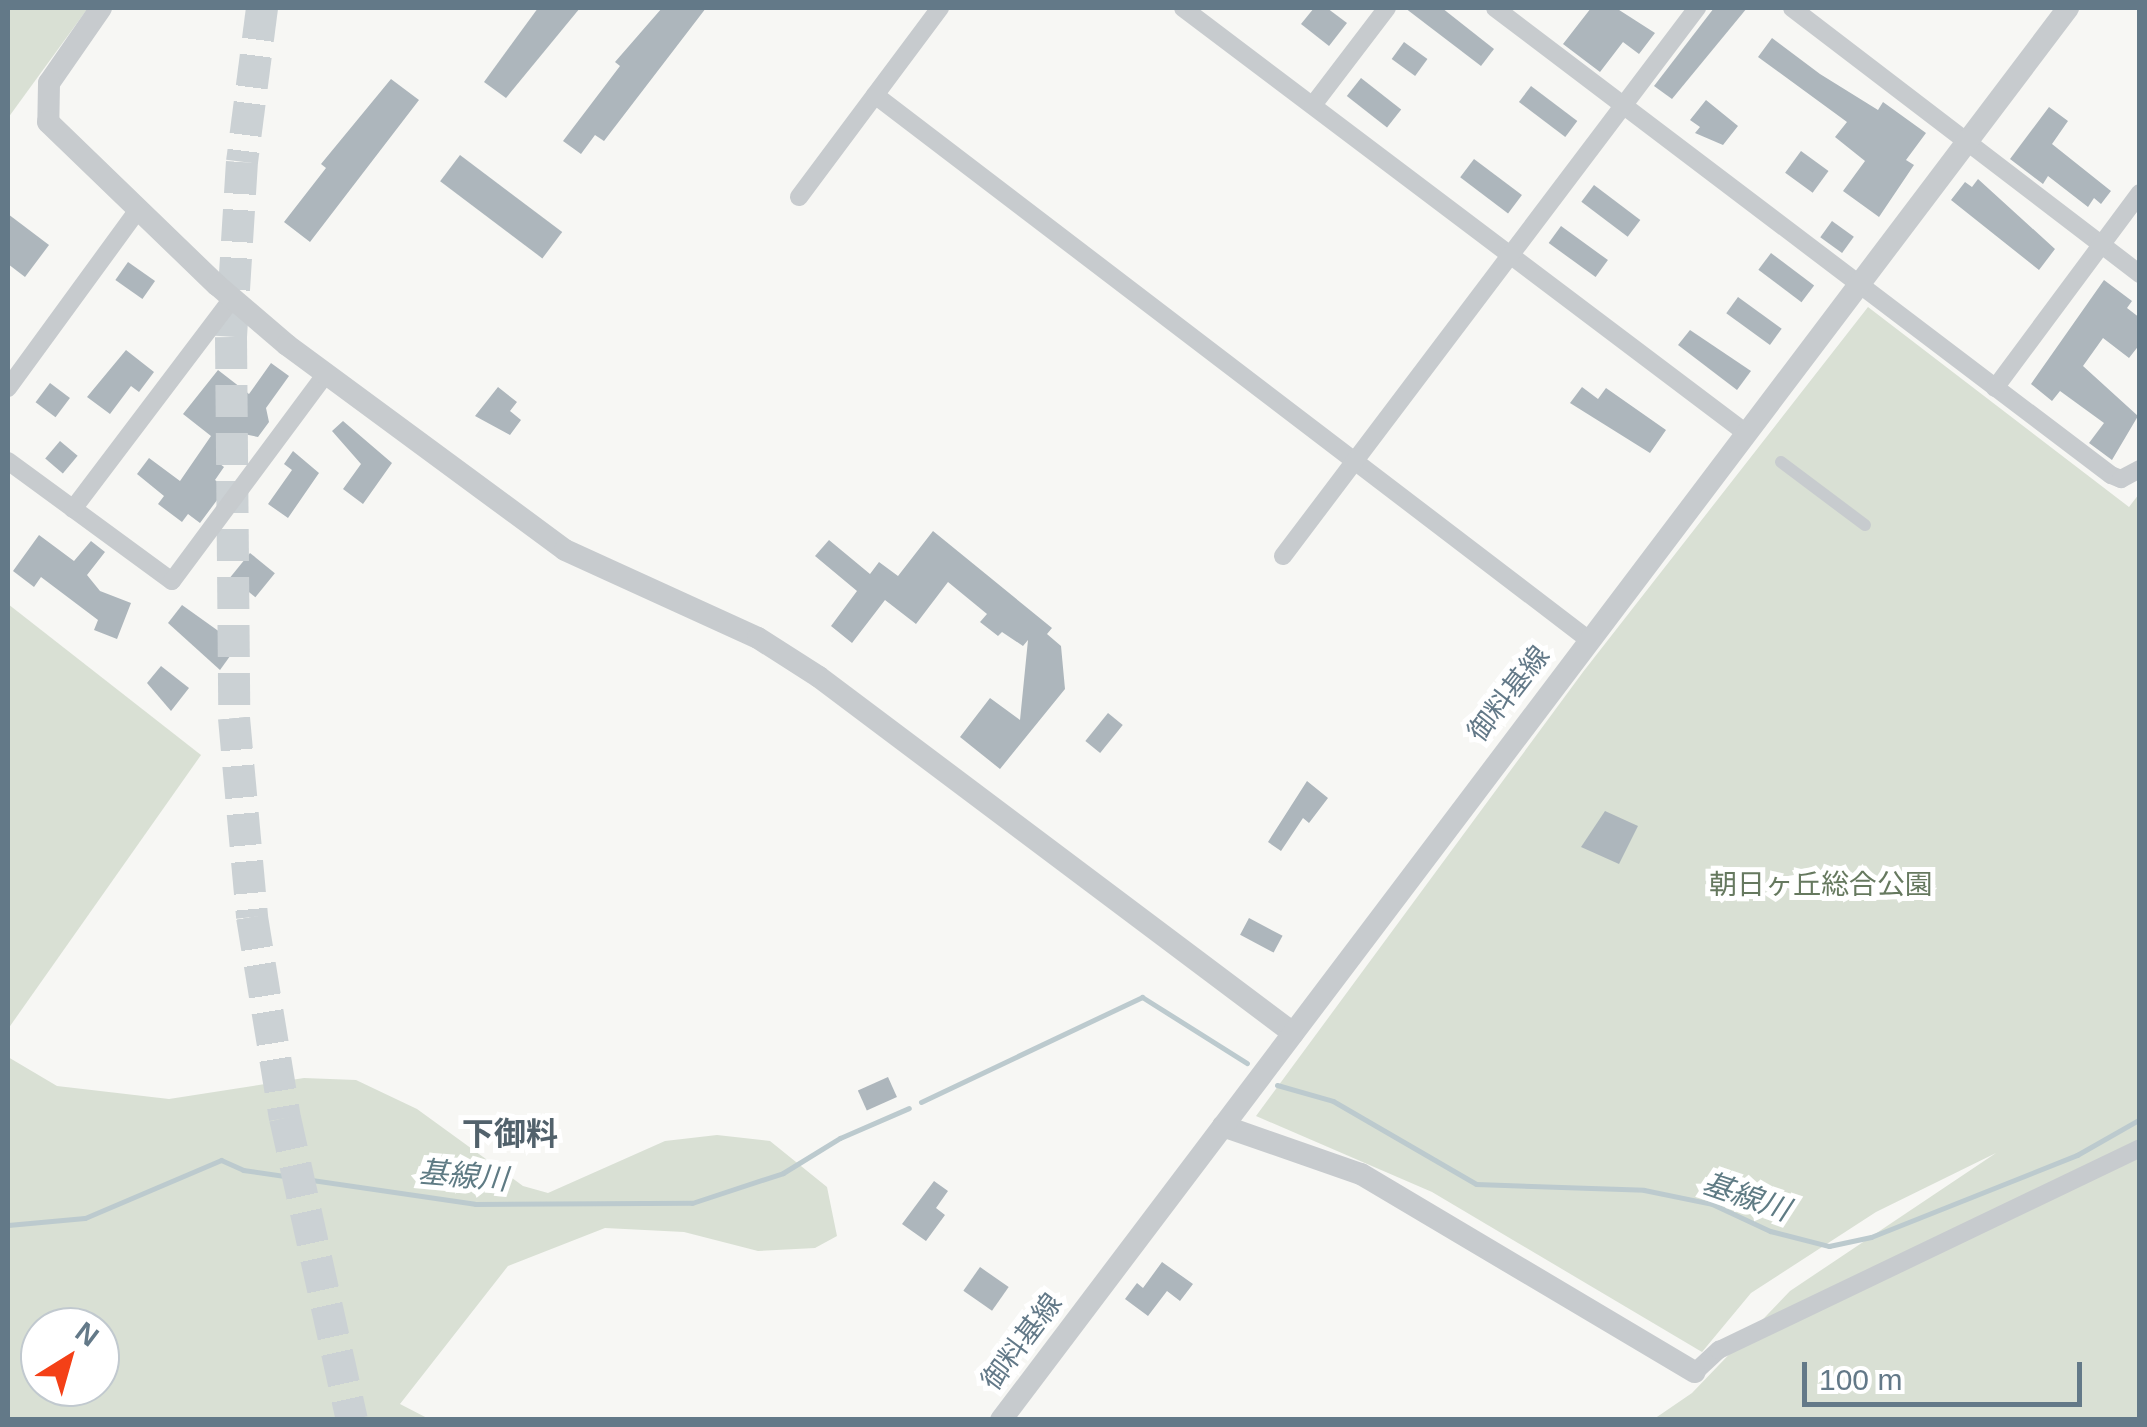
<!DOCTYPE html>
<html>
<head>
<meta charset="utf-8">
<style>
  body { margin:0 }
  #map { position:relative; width:2147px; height:1427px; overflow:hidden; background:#f7f7f4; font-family:Helvetica,"Noto Sans JP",sans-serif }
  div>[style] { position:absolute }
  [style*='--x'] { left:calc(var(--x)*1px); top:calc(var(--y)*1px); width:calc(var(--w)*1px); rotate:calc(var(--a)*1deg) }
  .green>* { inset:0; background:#d9e0d4 }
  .stream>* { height:5px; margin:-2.5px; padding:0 2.5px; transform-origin:2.5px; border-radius:2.5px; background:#bccace }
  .building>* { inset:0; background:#adb6bc; transform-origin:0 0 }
  .motorway-tunnel>* { height:32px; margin-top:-16px; transform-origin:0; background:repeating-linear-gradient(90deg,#cbd1d4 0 32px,transparent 0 48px) }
  .pedestrian>* { height:12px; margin:-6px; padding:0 6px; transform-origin:6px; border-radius:6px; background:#c7cbce }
  .minor>* { height:18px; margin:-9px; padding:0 9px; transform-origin:9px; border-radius:9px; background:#c7cbce }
  .tertiary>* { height:22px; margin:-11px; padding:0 11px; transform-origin:11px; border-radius:11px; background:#c7cbce }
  span { translate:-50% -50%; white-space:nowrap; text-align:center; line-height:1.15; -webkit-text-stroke:10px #fff; paint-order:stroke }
  .street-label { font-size:28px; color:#637988 }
  .park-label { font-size:28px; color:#66795f }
  .water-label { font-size:30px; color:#5f7b84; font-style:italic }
  .quarter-label { font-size:32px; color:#52626c; font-weight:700 }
  .frame { position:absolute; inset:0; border:10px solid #637988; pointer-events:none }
  .north { position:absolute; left:20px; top:1307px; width:100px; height:100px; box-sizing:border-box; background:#fff; border:2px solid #c1c9cf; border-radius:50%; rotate:37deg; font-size:28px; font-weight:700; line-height:40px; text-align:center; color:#637988 }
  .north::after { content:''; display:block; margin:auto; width:35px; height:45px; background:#f44017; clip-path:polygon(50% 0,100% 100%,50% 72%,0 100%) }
  .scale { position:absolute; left:1802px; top:1362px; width:280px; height:45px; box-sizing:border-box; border:5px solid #637988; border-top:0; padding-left:12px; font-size:30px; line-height:35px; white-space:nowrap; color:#637988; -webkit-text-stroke:8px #fff; paint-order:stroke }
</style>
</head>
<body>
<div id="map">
  <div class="green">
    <i style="clip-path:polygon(8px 8px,88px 8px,8px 118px)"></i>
    <i style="clip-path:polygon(1868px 307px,2129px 507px,2139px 494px,2139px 1419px,1654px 1419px,1692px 1393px,1790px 1291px,1996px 1153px,1876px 1212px,1751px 1293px,1702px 1352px,1432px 1192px,1256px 1116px,1583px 672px)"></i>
    <i style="clip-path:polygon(8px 604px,201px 755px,8px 1029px)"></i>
    <i style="clip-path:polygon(evenodd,8px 1057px,57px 1086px,169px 1099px,304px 1078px,356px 1080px,417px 1109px,523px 1186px,548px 1193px,665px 1141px,717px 1135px,770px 1141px,827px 1187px,837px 1236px,815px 1248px,758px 1251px,684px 1232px,605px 1228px,508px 1266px,400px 1404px,429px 1419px,8px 1419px,8px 1057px,100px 1327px,100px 1387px,40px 1387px,40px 1327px,100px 1327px)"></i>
  </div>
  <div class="stream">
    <i style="--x:1277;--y:1085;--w:58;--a:15.9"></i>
    <i style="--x:1333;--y:1101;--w:165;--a:30.1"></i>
    <i style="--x:1476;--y:1184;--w:168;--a:2"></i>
    <i style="--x:1644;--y:1190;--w:69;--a:11.6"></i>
    <i style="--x:1712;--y:1204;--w:64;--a:25"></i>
    <i style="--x:1770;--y:1231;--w:61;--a:14.3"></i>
    <i style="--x:1829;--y:1246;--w:43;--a:-12.1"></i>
    <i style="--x:1871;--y:1237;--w:222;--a:-21.7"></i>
    <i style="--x:2077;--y:1155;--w:73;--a:-29.7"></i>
    <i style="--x:921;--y:1102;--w:245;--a:-25.4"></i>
    <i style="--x:1142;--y:997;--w:124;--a:32.2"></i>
    <i style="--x:8;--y:1225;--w:77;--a:-5.2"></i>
    <i style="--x:85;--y:1218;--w:148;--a:-23.1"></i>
    <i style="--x:221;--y:1160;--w:24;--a:24"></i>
    <i style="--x:243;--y:1170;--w:234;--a:8.3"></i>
    <i style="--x:475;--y:1204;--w:217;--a:-0.3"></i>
    <i style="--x:692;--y:1203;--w:96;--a:-18.2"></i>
    <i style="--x:783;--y:1173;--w:67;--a:-31.6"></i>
    <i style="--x:840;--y:1138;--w:75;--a:-23.5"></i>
  </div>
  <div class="building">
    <i style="clip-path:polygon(538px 8px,580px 8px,506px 98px,484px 82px)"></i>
    <i style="clip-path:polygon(662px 8px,706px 8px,604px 141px,595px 135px,581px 154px,563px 141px,620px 66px,615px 62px)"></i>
    <i style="clip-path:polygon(1314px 8px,1327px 8px,1347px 23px,1329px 46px,1301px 24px)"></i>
    <i style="clip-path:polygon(1405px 8px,1442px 8px,1494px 49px,1481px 66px)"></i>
    <i style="clip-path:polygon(1591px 8px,1616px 8px,1655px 33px,1639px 54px,1623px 42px,1600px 72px,1563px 44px)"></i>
    <i style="clip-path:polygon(1714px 8px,1747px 8px,1672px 99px,1654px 86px)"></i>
    <i style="clip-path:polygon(1772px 38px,1820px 74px,1878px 110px,1883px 102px,1926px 133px,1906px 160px,1914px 165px,1879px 217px,1843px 191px,1865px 161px,1835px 137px,1847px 122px,1758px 57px)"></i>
    <i style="left:1404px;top:42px;width:29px;height:21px;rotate:36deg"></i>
    <i style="left:1361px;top:78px;width:51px;height:23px;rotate:38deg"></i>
    <i style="clip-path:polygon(391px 79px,419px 100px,310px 242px,284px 222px,326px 168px,321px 164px)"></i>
    <i style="left:1531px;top:86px;width:58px;height:20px;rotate:37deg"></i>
    <i style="clip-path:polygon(1706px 100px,1738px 126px,1723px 145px,1695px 133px,1700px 127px,1690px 120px)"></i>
    <i style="clip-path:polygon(2049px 107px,2068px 121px,2052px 144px,2111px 191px,2101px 204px,2094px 198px,2088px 207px,2048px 176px,2043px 184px,2010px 159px)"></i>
    <i style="left:1801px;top:151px;width:34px;height:27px;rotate:36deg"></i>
    <i style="left:460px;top:155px;width:128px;height:33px;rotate:37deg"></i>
    <i style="left:1474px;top:159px;width:60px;height:23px;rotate:37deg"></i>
    <i style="clip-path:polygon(1978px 179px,2055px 249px,2039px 270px,1951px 200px,1965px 182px,1972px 187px)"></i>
    <i style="left:1594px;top:185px;width:58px;height:21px;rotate:37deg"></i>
    <i style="clip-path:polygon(8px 214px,49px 245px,25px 277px,8px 264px)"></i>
    <i style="left:1832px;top:221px;width:27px;height:20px;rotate:36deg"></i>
    <i style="left:1561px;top:226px;width:58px;height:21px;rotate:36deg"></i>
    <i style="left:1771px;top:253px;width:54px;height:21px;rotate:37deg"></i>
    <i style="left:128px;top:262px;width:33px;height:22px;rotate:35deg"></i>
    <i style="clip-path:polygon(2104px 280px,2132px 301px,2127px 308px,2140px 318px,2140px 344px,2129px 358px,2103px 338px,2083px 366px,2138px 416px,2112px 460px,2089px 443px,2104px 423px,2060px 391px,2052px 401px,2031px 384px)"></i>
    <i style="left:1738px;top:297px;width:54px;height:20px;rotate:36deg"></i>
    <i style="clip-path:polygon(1690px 330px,1751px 371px,1737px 390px,1678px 345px)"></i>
    <i style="clip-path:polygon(126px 350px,154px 372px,139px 392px,131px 386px,110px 414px,87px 397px)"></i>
    <i style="clip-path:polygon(271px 363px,289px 376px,266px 408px,269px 422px,258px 437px,239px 433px,216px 461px,224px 467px,215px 480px,226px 488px,200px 523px,188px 514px,182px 522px,158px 504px,164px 496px,137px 474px,149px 458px,180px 481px,211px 436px,183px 414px,218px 370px,249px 394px)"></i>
    <i style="left:50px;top:383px;width:25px;height:24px;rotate:37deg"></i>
    <i style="clip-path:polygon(498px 387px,517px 402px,510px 411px,521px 420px,510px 435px,475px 416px)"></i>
    <i style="clip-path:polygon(1582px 387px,1598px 399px,1606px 388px,1666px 430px,1650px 453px,1570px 403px)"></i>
    <i style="clip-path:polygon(343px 421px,392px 463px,363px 504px,343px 489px,361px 464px,332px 431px)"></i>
    <i style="left:60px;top:441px;width:23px;height:23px;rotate:40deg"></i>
    <i style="clip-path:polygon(293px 451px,319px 473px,288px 518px,268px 504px,292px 470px,284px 464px)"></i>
    <i style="clip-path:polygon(933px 531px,1052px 628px,1047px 634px,1061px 646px,1065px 689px,1000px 769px,960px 737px,990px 698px,1020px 720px,1028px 640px,1023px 646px,1002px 632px,998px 636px,980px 622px,987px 614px,948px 582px,916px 624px,885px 600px,852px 643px,831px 626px,857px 591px,815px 556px,829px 540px,870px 574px,879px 562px,898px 576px)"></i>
    <i style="clip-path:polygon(39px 535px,74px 561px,91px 541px,105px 552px,87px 575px,100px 591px,131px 603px,117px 639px,94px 630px,98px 620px,41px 577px,34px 587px,13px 571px)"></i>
    <i style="left:250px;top:553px;width:32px;height:31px;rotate:39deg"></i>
    <i style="clip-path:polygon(182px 605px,238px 645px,220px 670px,168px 623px)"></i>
    <i style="clip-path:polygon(161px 666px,189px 688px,171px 711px,147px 683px)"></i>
    <i style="left:1108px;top:713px;width:19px;height:36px;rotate:39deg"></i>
    <i style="clip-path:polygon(1307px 781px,1328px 798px,1309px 823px,1303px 818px,1281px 851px,1268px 842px)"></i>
    <i style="clip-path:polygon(1605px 811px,1638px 826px,1619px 864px,1581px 847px)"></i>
    <i style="left:1249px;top:918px;width:38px;height:19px;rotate:28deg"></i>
    <i style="left:888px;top:1077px;width:22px;height:33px;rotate:66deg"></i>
    <i style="clip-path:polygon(934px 1181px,948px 1191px,936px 1208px,945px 1215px,926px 1241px,902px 1224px)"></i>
    <i style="clip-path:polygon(1162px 1262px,1193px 1284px,1180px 1301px,1167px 1291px,1148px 1316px,1125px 1299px,1137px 1283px,1143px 1288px)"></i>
    <i style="left:980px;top:1267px;width:35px;height:29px;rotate:35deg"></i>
  </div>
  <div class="motorway-tunnel">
    <i style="--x:262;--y:8;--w:155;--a:97.4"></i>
    <i style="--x:242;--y:162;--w:175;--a:93.6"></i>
    <i style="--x:231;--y:337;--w:381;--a:89.5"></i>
    <i style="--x:234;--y:718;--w:200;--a:84.8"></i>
    <i style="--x:252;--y:917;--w:204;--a:80.7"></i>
    <i style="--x:285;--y:1118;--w:309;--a:77.5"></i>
  </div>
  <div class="pedestrian">
    <i style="--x:1781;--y:462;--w:105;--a:36.9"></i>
  </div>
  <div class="minor">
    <i style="--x:1183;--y:8;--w:705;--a:37.05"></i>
    <i style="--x:1495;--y:8;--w:773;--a:37.17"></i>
    <i style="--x:2111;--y:475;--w:11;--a:22"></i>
    <i style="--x:2121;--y:479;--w:21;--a:-28"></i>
    <i style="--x:1792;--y:8;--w:438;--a:37.4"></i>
    <i style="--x:875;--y:95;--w:898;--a:37.35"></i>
    <i style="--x:1313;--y:105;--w:122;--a:-52.7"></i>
    <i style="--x:799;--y:197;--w:236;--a:-53.3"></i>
    <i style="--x:8;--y:388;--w:220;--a:-53.9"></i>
    <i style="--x:1995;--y:388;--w:243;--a:-53.4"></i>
    <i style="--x:8;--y:461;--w:203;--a:36.2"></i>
    <i style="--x:172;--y:581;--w:258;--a:-53.4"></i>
    <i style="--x:73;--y:509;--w:263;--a:-52.9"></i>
    <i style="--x:1283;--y:556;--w:687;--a:-52.93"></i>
    <i style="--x:1695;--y:1372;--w:33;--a:-43"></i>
    <i style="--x:1719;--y:1350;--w:467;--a:-25.6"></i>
  </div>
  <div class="tertiary">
    <i style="--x:101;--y:8;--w:91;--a:124.7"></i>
    <i style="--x:49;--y:83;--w:39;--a:91"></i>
    <i style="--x:48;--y:122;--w:235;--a:44"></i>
    <i style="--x:217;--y:285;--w:92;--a:40.6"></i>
    <i style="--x:287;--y:345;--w:345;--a:36.4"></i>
    <i style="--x:565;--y:550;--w:212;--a:24.5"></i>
    <i style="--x:758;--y:638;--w:72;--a:32.6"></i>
    <i style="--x:819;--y:677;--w:593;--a:36.91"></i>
    <i style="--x:1223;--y:1126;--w:146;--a:19.2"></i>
    <i style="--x:1361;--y:1174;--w:388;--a:30.7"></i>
    <i style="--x:1001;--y:1420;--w:1770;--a:-52.92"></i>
  </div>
  <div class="street-label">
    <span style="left:1509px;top:694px;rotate:-52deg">御料基線</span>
    <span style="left:1022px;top:1342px;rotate:-53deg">御料基線</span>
  </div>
  <div class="park-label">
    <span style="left:1821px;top:885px">朝日ヶ丘総合公園</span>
  </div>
  <div class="water-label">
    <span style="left:463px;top:1176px;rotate:5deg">基線川</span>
    <span style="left:1746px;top:1197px;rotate:19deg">基線川</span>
  </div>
  <div class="quarter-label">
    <span style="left:510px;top:1134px">下御料</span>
  </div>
  <div class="frame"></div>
  <div class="north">N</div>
  <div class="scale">100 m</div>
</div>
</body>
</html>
